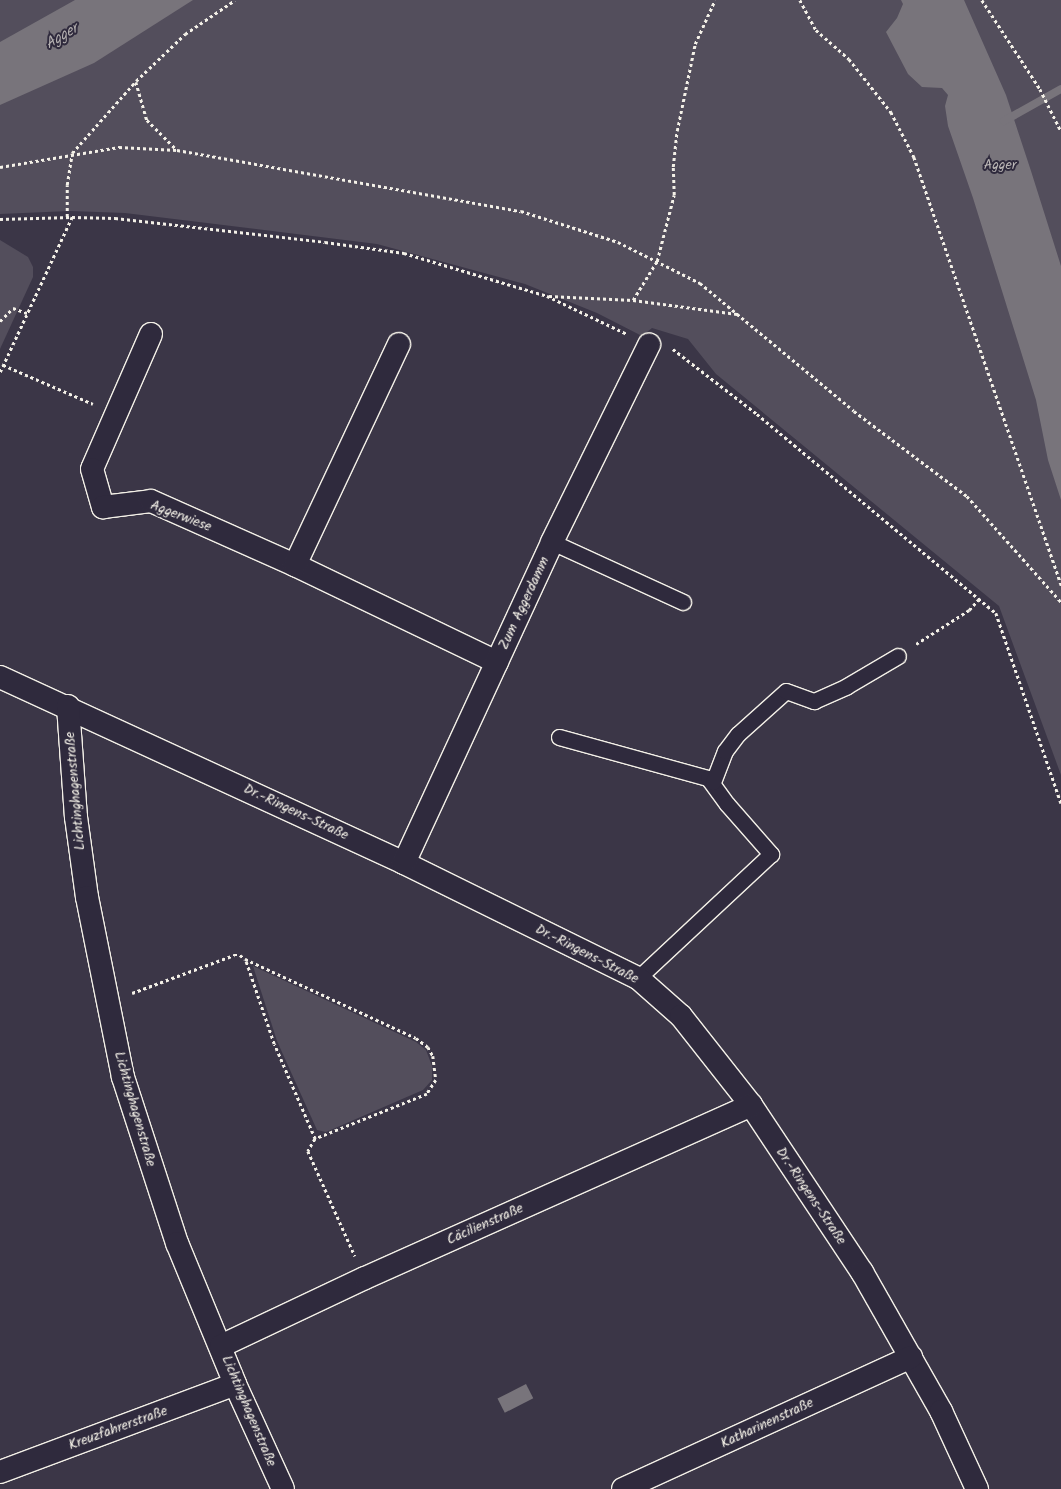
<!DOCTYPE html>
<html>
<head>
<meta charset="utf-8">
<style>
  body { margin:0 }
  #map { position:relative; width:1061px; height:1489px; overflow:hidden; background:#3b3647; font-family:Kalam,sans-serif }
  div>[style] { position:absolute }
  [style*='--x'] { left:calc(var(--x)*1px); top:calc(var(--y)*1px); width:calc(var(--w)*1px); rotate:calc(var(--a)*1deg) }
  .green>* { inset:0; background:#534e5c }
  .water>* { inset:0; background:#78747b; transform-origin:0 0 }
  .stream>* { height:8px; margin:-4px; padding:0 4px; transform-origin:4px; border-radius:4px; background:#78747b }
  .path>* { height:2.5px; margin-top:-1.25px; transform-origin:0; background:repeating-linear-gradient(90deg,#f4f1e8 0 3px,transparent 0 6px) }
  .roads { filter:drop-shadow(1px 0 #f4f1e8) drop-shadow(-1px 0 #f4f1e8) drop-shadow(0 1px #f4f1e8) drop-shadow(0 -1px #f4f1e8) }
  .service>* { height:15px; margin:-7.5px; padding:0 7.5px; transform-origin:7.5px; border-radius:7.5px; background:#2f2a3d }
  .minor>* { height:22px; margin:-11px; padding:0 11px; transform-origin:11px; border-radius:11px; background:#2f2a3d }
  span { translate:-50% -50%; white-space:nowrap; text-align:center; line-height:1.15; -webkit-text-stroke:4px #2f2a3d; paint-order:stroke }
  .park-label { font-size:14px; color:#bcb8b7 }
  .street-label { font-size:14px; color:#f4f1e8 }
  .water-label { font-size:15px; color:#b6b2b2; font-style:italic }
</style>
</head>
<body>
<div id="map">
  <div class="green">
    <i style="clip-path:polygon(0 0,1061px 0,1061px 775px,999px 606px,716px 374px,688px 339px,652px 328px,642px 336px,597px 313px,525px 284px,377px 244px,125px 213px,70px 211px,0 214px)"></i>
    <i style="clip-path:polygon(0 240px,28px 257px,33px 267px,33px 277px,0 349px)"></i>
    <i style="clip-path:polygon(253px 966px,416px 1042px,426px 1050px,432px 1066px,432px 1080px,423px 1090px,326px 1132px,317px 1130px,277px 1041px)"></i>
  </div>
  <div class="water">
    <i style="clip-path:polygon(75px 0,193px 0,94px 63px,0 105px,0 42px)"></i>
    <i style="clip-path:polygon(901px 0,964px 0,1006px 95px,1031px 171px,1061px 266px,1061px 500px,1048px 460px,1036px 400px,973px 198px,948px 126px,945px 106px,948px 95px,942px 88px,922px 87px,908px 74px,886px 32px,897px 18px,903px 4px)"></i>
    <i style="left:526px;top:1384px;width:16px;height:32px;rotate:63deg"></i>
  </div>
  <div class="stream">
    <i style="--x:1004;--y:121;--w:65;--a:-29.3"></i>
  </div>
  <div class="path">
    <i style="--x:800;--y:0;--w:34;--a:62"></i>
    <i style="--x:816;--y:30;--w:44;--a:41.3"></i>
    <i style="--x:849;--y:59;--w:68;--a:51.6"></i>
    <i style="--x:891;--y:112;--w:51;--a:62.9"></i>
    <i style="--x:914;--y:157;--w:453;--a:71"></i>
    <i style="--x:982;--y:0;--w:106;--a:56.9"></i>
    <i style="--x:1040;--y:89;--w:47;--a:63.4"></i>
    <i style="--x:136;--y:82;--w:40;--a:74"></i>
    <i style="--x:147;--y:120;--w:42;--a:45"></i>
    <i style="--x:0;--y:167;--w:121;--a:-9.5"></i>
    <i style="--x:119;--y:147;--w:58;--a:3"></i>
    <i style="--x:177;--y:150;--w:349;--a:10.1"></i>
    <i style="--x:521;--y:211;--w:102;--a:17.7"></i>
    <i style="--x:618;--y:242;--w:92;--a:26.6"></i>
    <i style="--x:700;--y:283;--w:200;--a:39.7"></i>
    <i style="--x:854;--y:411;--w:141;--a:37"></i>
    <i style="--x:967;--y:496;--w:142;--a:48.4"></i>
    <i style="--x:67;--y:217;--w:32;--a:-90"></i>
    <i style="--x:67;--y:185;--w:32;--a:-81"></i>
    <i style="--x:72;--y:153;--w:96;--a:-48.4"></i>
    <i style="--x:136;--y:81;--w:68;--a:-43.8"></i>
    <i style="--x:185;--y:34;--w:60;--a:-34.2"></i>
    <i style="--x:0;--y:219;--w:72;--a:-1.6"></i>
    <i style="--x:72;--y:217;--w:43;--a:1.3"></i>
    <i style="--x:115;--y:218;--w:211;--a:6.5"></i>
    <i style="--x:325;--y:242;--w:80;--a:7.9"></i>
    <i style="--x:404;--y:253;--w:149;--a:16.7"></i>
    <i style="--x:547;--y:296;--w:89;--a:25.4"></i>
    <i style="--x:549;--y:296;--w:84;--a:2.7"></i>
    <i style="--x:633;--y:300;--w:105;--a:7.7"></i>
    <i style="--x:633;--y:300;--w:46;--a:-58.4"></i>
    <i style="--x:657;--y:261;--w:68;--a:-75.6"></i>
    <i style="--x:674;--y:195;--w:28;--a:-92"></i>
    <i style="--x:673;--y:167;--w:36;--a:-84"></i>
    <i style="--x:677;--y:131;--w:89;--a:-78.3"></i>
    <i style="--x:695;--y:44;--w:48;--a:-65.6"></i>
    <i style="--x:0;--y:321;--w:18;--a:-45"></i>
    <i style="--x:13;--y:308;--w:15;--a:20"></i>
    <i style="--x:673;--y:349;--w:106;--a:37.7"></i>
    <i style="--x:757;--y:414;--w:311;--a:39.8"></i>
    <i style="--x:996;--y:613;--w:201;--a:71.1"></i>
    <i style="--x:3;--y:365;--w:98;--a:23.4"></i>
    <i style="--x:0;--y:372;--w:171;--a:-65.1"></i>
    <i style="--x:916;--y:644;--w:63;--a:-32.7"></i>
    <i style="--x:969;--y:610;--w:15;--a:-48"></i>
    <i style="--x:132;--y:993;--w:109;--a:-20.4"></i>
    <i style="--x:234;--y:955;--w:6;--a:0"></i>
    <i style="--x:240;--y:955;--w:6;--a:39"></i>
    <i style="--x:315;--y:1139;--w:103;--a:-113.3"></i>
    <i style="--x:274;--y:1044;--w:90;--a:-108.8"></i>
    <i style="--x:245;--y:959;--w:188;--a:24.8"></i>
    <i style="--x:416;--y:1038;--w:15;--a:37"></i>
    <i style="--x:428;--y:1047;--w:10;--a:61"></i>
    <i style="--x:433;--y:1056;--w:24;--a:83"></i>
    <i style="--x:436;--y:1080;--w:17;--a:123"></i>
    <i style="--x:427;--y:1094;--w:121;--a:158.1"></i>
    <i style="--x:315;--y:1139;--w:14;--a:120"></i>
    <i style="--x:308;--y:1151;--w:115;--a:65.9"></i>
  </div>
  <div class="roads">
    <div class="service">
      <i style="--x:552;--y:542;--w:144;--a:24.6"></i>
      <i style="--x:559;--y:737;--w:155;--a:15.4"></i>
      <i style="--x:708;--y:778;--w:32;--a:54"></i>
      <i style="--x:727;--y:804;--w:67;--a:48.7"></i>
      <i style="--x:771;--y:854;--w:182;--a:137"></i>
      <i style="--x:713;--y:782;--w:33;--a:-69"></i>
      <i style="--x:725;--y:751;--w:21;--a:-53"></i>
      <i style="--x:738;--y:734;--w:64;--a:-41.9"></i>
      <i style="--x:786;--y:691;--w:30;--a:20"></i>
      <i style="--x:814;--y:701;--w:36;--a:-24"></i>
      <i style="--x:847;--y:686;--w:59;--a:-30.5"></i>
    </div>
    <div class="minor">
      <i style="--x:151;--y:334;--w:147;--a:113.6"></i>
      <i style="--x:92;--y:469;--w:40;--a:74"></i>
      <i style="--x:103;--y:507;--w:48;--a:-7.1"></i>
      <i style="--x:151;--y:501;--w:158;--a:24"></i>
      <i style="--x:295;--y:565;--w:224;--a:25.7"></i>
      <i style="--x:295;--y:565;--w:244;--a:-64.8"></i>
      <i style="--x:0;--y:677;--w:445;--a:24.7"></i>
      <i style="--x:404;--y:863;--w:261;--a:26.2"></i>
      <i style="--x:638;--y:978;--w:57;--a:41.5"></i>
      <i style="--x:681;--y:1016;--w:113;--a:51.8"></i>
      <i style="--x:751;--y:1105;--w:201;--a:56.4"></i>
      <i style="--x:862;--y:1272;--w:160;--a:60.4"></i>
      <i style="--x:941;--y:1411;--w:86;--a:65.2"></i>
      <i style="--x:68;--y:706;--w:111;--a:85.9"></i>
      <i style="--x:76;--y:817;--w:81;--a:82.2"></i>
      <i style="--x:87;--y:897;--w:184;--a:78.7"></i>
      <i style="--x:123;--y:1077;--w:175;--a:72"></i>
      <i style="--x:177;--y:1243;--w:152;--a:67.6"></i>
      <i style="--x:235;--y:1384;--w:115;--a:65.4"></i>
      <i style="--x:404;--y:863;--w:353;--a:-65.2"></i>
      <i style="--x:552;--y:542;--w:220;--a:-63.8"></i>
      <i style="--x:221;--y:1346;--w:159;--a:-25.3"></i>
      <i style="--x:365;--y:1278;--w:423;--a:-24.1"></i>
      <i style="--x:0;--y:1472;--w:251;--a:-20.5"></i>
      <i style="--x:623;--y:1489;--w:317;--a:-24.6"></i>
    </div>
  </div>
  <div class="park-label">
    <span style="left:1000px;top:165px">Agger</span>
  </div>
  <div class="street-label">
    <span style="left:181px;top:516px;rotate:21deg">Aggerwiese</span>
    <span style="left:524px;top:603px;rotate:-65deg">Zum Aggerdamm</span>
    <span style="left:75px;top:791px;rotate:-95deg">Lichtinghagenstraße</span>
    <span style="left:296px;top:812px;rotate:25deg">Dr.-Ringens-Straße</span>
    <span style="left:587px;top:954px;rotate:27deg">Dr.-Ringens-Straße</span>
    <span style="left:135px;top:1109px;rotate:74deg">Lichtinghagenstraße</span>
    <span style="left:811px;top:1196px;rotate:56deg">Dr.-Ringens-Straße</span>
    <span style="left:485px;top:1224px;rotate:-24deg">Cäcilienstraße</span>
    <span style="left:249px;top:1411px;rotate:67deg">Lichtinghagenstraße</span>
    <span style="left:767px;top:1423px;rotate:-25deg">Katharinenstraße</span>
    <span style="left:118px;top:1428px;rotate:-20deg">Kreuzfahrerstraße</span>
  </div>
  <div class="water-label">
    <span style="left:62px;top:37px;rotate:-31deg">Agger</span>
  </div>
</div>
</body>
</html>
